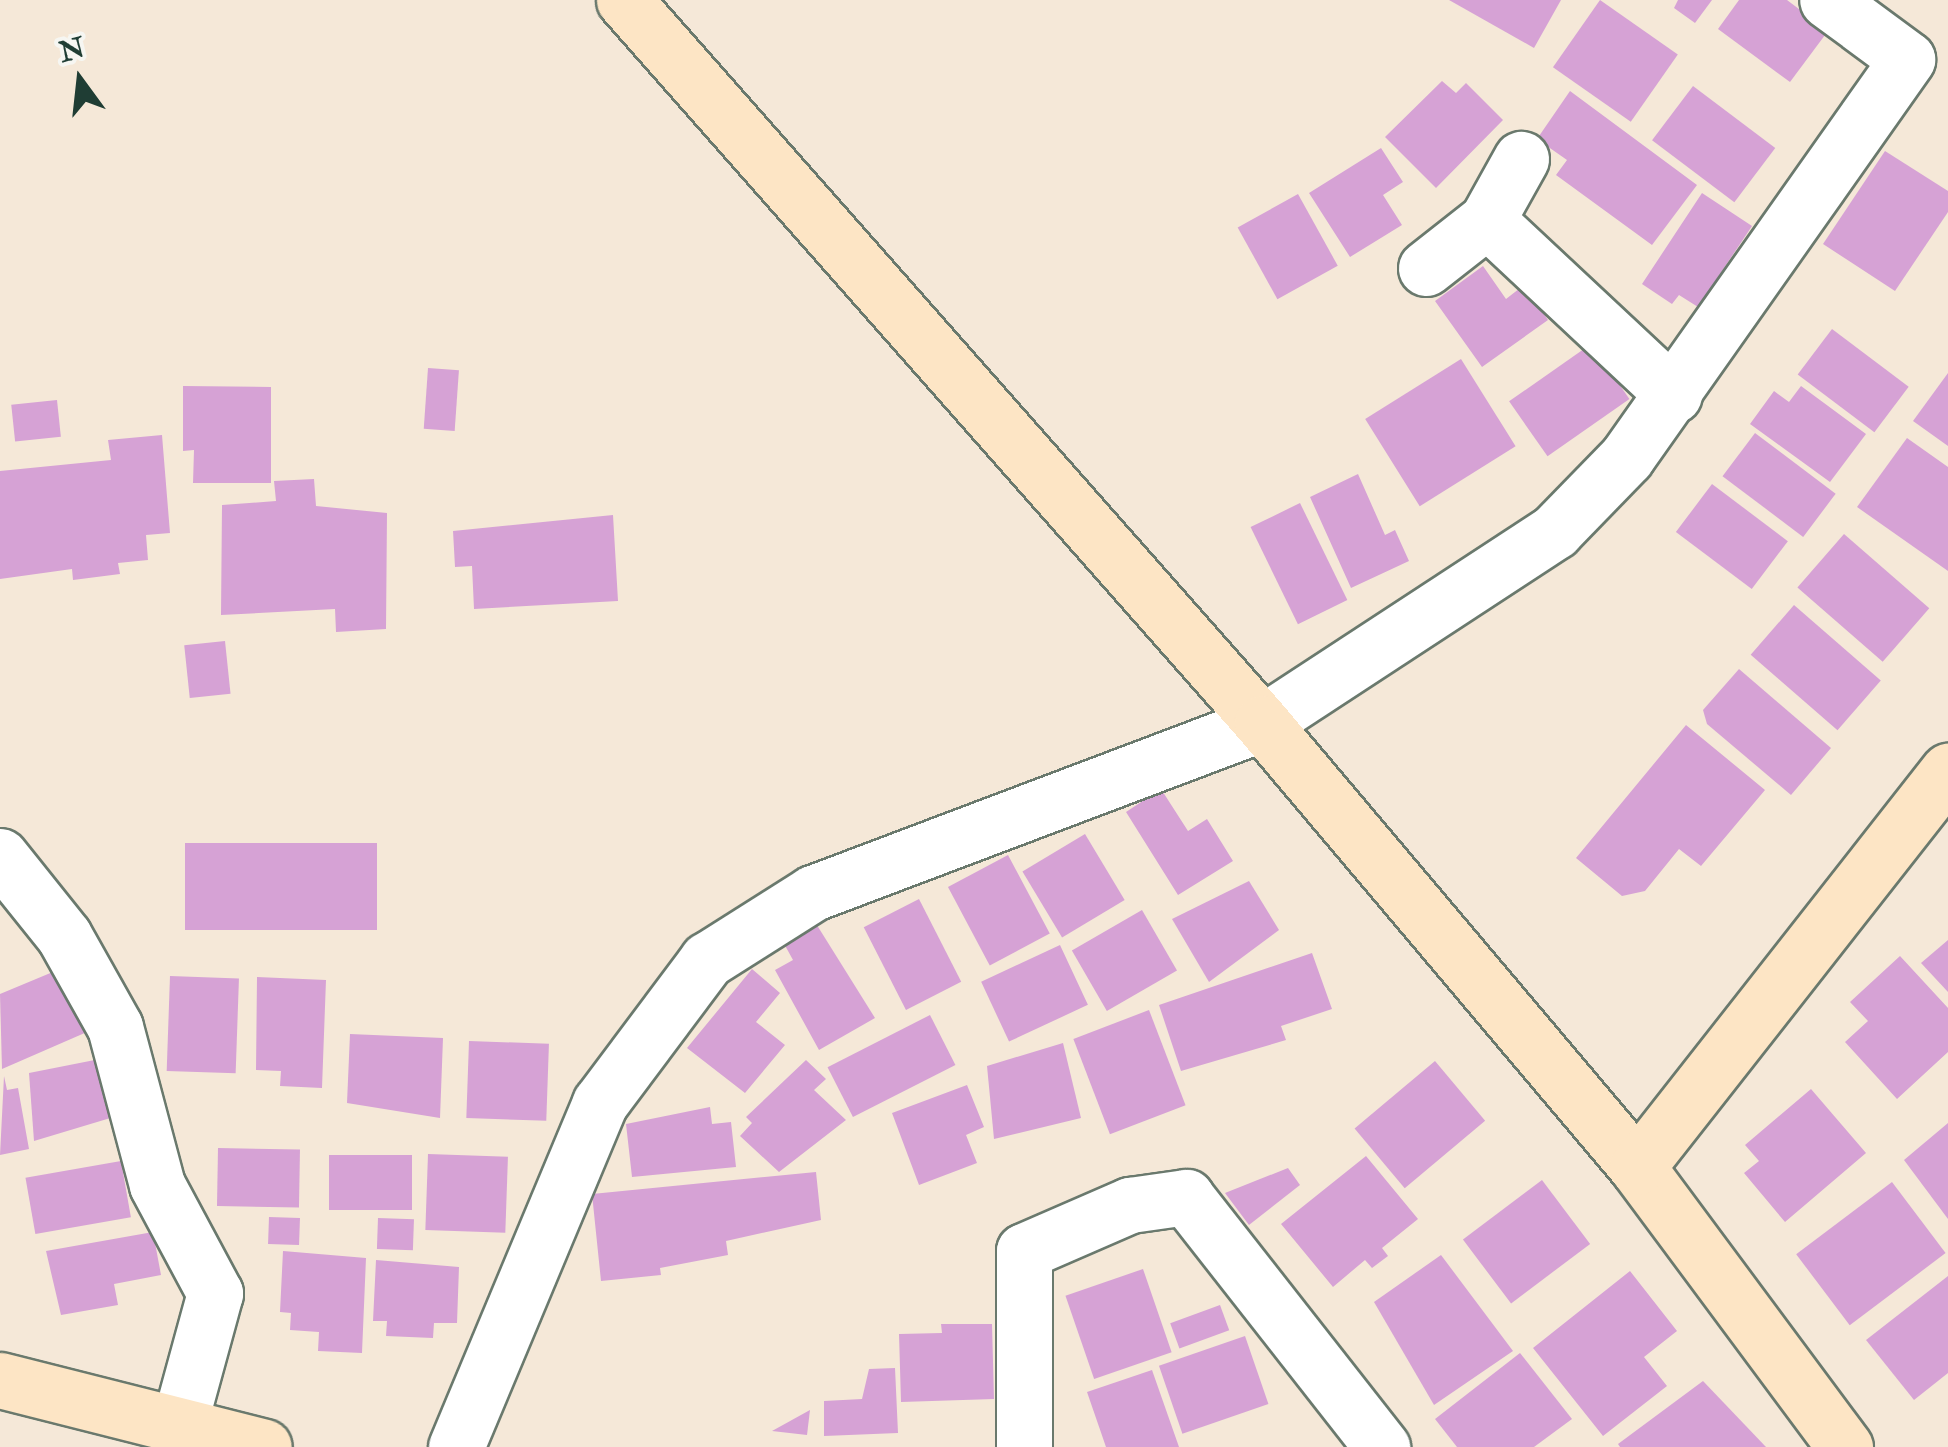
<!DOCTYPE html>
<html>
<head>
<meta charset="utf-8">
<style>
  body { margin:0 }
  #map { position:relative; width:1948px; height:1447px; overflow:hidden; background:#f5e8d8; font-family:"IM FELL Double Pica",serif }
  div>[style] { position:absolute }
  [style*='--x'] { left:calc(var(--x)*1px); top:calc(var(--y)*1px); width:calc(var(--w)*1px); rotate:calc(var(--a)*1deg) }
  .building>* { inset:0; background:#d6a2d5; transform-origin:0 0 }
  .roads { filter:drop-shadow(2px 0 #6a796d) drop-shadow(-2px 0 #6a796d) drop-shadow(0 2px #6a796d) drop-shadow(0 -2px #6a796d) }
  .street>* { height:55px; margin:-27.5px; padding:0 27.5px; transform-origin:27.5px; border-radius:27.5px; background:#fff }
  .secondary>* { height:55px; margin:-27.5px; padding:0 27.5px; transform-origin:27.5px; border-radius:27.5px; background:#fde5c5 }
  span { translate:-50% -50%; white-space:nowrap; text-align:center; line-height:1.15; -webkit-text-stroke:8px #f6f6f2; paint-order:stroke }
  .north { position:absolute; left:30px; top:30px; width:100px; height:100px; -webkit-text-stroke:8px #f6f6f2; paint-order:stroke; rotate:345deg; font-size:28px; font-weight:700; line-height:40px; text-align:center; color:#1f3d34 }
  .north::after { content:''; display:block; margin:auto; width:35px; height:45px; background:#1f3d34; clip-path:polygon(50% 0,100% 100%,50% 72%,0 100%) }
</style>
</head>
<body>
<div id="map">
  <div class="building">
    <i style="clip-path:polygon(1449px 0,1561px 0,1534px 48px)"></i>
    <i style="left:1600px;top:0;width:95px;height:82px;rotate:35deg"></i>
    <i style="clip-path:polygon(1678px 0,1712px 0,1695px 23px,1674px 8px)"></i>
    <i style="clip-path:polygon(1739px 0,1787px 0,1828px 31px,1790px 82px,1718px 29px)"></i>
    <i style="clip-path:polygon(1442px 81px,1456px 93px,1466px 83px,1503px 120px,1436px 188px,1385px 137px)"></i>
    <i style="left:1693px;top:86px;width:103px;height:68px;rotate:37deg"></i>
    <i style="clip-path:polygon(1570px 91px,1697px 185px,1652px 245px,1556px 175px,1567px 160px,1537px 139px)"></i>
    <i style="clip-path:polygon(1381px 148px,1403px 182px,1383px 195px,1402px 225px,1350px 257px,1309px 193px)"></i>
    <i style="clip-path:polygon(1885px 151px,1948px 191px,1948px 212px,1895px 291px,1823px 244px)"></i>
    <i style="clip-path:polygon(1702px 193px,1752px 226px,1698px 307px,1679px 295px,1672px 304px,1642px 284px)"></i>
    <i style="left:1298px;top:194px;width:82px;height:69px;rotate:61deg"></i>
    <i style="clip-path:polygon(1483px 266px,1506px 299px,1524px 285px,1548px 320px,1482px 367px,1435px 301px)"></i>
    <i style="left:1832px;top:329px;width:96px;height:57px;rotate:37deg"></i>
    <i style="left:1591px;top:344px;width:67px;height:100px;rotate:55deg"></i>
    <i style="left:1461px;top:359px;width:103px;height:113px;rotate:58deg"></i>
    <i style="left:428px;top:368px;width:31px;height:61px;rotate:4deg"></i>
    <i style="clip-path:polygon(1948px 373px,1948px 446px,1913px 421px)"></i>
    <i style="clip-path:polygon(183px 386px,271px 387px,271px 483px,193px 483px,194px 450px,183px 451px)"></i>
    <i style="clip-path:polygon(1801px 386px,1866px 434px,1830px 482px,1750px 424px,1774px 391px,1789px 402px)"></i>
    <i style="left:57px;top:400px;width:37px;height:46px;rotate:84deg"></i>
    <i style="left:1755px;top:433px;width:101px;height:54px;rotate:37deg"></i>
    <i style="clip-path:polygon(162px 435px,170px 533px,146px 535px,148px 560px,118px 563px,120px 574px,73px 580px,72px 569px,0 579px,0 471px,111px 460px,108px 440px)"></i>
    <i style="clip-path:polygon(1907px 438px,1948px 467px,1948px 571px,1857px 507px)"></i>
    <i style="clip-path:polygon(1358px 474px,1385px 535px,1395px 530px,1409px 561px,1351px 588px,1310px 497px)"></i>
    <i style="clip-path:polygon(314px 479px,316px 506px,387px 513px,386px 629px,336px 632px,335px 609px,221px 615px,222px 505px,276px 501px,274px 481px)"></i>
    <i style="left:1712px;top:484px;width:95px;height:60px;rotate:37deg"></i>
    <i style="left:1300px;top:503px;width:108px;height:55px;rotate:64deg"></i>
    <i style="clip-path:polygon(613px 515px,618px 601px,474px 609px,472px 566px,455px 567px,453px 531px)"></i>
    <i style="left:1844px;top:534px;width:113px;height:71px;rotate:41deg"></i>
    <i style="left:1794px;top:605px;width:115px;height:66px;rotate:41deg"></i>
    <i style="left:225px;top:641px;width:53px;height:41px;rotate:84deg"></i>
    <i style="clip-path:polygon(1739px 669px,1831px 748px,1791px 795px,1707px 724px,1703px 710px)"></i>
    <i style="clip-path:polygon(1686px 725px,1765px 790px,1701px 866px,1679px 849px,1645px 891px,1622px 896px,1576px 858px)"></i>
    <i style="clip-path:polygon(1161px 789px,1188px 831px,1207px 819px,1233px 861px,1178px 895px,1126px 812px)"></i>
    <i style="left:1085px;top:834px;width:77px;height:73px;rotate:59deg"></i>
    <i style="left:185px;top:843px;width:192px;height:87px"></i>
    <i style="left:1008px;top:855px;width:89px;height:68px;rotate:62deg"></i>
    <i style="clip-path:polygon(1249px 881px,1279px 930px,1209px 982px,1172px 919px)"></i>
    <i style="left:919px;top:899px;width:93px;height:62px;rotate:63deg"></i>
    <i style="left:1142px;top:910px;width:70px;height:81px;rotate:60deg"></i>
    <i style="clip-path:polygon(815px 922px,875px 1018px,819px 1050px,775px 970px,793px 960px,782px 940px)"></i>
    <i style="clip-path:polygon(1948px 940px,1948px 992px,1921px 963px)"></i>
    <i style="left:1060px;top:945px;width:66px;height:87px;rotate:65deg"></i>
    <i style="clip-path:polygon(1312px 953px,1332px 1009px,1281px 1026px,1286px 1040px,1181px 1071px,1159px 1005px)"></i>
    <i style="clip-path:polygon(1900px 956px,1948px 1008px,1948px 1052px,1897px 1099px,1845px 1042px,1868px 1021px,1850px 1002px)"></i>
    <i style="clip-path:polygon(60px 969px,87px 1032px,2px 1069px,0 994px)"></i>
    <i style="clip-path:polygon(752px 969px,780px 993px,756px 1022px,785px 1045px,745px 1093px,687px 1048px)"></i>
    <i style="left:170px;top:976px;width:69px;height:95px;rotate:2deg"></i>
    <i style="clip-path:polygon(257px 977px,326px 980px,322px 1088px,280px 1086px,281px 1071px,256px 1070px)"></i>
    <i style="left:1149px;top:1010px;width:102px;height:81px;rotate:69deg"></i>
    <i style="left:930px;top:1015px;width:56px;height:115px;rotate:63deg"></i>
    <i style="clip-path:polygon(350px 1034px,443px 1038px,440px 1118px,347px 1103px)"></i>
    <i style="left:469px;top:1041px;width:80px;height:77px;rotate:2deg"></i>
    <i style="clip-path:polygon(1063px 1043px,1081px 1118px,994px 1139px,987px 1066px)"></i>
    <i style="clip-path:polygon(115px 1056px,127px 1113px,34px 1141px,29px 1073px)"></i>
    <i style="clip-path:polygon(806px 1060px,826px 1079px,814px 1090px,846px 1120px,779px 1172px,740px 1136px,752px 1123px,746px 1117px)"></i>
    <i style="left:1435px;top:1061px;width:78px;height:105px;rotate:50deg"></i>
    <i style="clip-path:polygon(4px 1076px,7px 1090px,18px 1088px,29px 1149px,0 1155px)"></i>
    <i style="clip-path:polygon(967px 1085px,984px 1127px,966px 1135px,977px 1163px,919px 1185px,892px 1113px)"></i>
    <i style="clip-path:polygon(1811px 1089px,1866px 1153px,1785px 1222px,1744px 1173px,1759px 1161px,1745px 1145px)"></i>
    <i style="clip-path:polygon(710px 1107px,712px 1124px,731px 1122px,736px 1167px,632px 1177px,626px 1124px)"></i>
    <i style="clip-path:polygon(1948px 1123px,1948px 1219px,1904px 1160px)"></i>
    <i style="left:218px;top:1148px;width:82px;height:58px;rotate:1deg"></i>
    <i style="left:428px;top:1154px;width:80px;height:76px;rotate:2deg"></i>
    <i style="left:329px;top:1155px;width:83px;height:55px"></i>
    <i style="clip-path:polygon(1366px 1156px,1418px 1219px,1382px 1248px,1388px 1256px,1372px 1268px,1365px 1260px,1333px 1287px,1281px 1224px)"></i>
    <i style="left:121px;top:1161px;width:57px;height:97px;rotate:80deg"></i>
    <i style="clip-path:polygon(1288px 1168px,1300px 1185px,1249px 1225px,1225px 1193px)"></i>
    <i style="clip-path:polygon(816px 1172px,821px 1220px,726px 1241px,728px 1255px,660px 1268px,661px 1275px,601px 1281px,592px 1194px)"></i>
    <i style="left:1542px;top:1180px;width:80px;height:99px;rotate:53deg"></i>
    <i style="left:1892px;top:1182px;width:89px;height:120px;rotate:53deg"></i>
    <i style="left:269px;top:1217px;width:31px;height:27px;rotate:2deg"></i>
    <i style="left:378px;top:1218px;width:36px;height:31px;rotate:2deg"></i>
    <i style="clip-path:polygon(153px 1232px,161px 1275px,114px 1284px,118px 1305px,61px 1315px,46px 1251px)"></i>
    <i style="clip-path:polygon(283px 1251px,366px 1258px,362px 1353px,318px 1351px,319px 1332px,290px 1330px,291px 1313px,280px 1312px)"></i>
    <i style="clip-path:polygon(1441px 1255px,1513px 1351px,1434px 1405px,1374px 1302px)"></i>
    <i style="clip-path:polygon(376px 1260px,459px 1267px,457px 1323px,434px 1323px,433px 1338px,386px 1336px,387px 1321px,373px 1321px)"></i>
    <i style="left:1143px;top:1269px;width:88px;height:82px;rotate:71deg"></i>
    <i style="clip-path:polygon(1630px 1271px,1677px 1331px,1644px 1357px,1667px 1386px,1603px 1436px,1533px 1348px)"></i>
    <i style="clip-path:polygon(1948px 1276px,1948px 1373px,1914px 1400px,1866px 1340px)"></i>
    <i style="left:1220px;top:1305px;width:27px;height:53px;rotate:70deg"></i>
    <i style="clip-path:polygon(941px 1324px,992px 1324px,994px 1399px,901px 1402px,899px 1334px,942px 1333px)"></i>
    <i style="left:1245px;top:1336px;width:72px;height:91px;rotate:71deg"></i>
    <i style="clip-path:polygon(1520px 1353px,1572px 1419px,1534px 1447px,1457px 1447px,1435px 1419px)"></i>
    <i style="clip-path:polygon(895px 1368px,898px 1433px,824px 1436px,824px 1401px,862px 1399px,869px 1369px)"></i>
    <i style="clip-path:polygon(1152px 1370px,1179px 1447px,1106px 1447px,1087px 1392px)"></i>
    <i style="clip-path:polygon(1703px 1381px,1766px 1447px,1620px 1447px,1618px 1444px)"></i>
    <i style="clip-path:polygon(810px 1410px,807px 1435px,772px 1431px)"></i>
  </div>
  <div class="roads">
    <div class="street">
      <i style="--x:1487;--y:220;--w:256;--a:43.1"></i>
      <i style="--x:1426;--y:268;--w:78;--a:-38.2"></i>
      <i style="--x:1487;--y:220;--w:70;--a:-60.9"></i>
      <i style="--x:0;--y:856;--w:102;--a:51.3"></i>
      <i style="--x:64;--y:936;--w:104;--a:60.7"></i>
      <i style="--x:115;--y:1027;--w:163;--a:75.1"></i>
      <i style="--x:157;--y:1185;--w:123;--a:61.8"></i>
      <i style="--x:215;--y:1293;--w:140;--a:105.3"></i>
      <i style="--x:456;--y:1447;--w:373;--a:-67.3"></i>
      <i style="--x:600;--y:1103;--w:179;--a:-53.2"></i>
      <i style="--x:707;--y:960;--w:125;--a:-32.3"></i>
      <i style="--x:813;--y:893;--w:480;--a:-20.7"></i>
      <i style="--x:1262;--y:723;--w:350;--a:-33.2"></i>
      <i style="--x:1555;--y:531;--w:102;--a:-45.8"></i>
      <i style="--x:1626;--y:458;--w:488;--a:-54.8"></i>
      <i style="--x:1907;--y:59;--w:99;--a:-143.6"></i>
      <i style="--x:1024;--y:1447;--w:196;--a:-90"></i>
      <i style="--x:1024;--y:1251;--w:116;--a:-23.5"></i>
      <i style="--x:1130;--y:1205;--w:57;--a:-8.1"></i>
      <i style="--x:1186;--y:1197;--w:318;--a:51.9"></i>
    </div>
    <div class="secondary">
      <i style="--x:624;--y:0;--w:964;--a:48.57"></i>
      <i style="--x:1262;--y:723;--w:581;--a:49.82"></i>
      <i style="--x:1637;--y:1167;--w:349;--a:53.4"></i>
      <i style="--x:1637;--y:1167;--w:504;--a:-51.86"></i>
      <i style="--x:0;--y:1380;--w:272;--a:14.2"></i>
    </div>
  </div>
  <div class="north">N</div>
</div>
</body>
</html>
